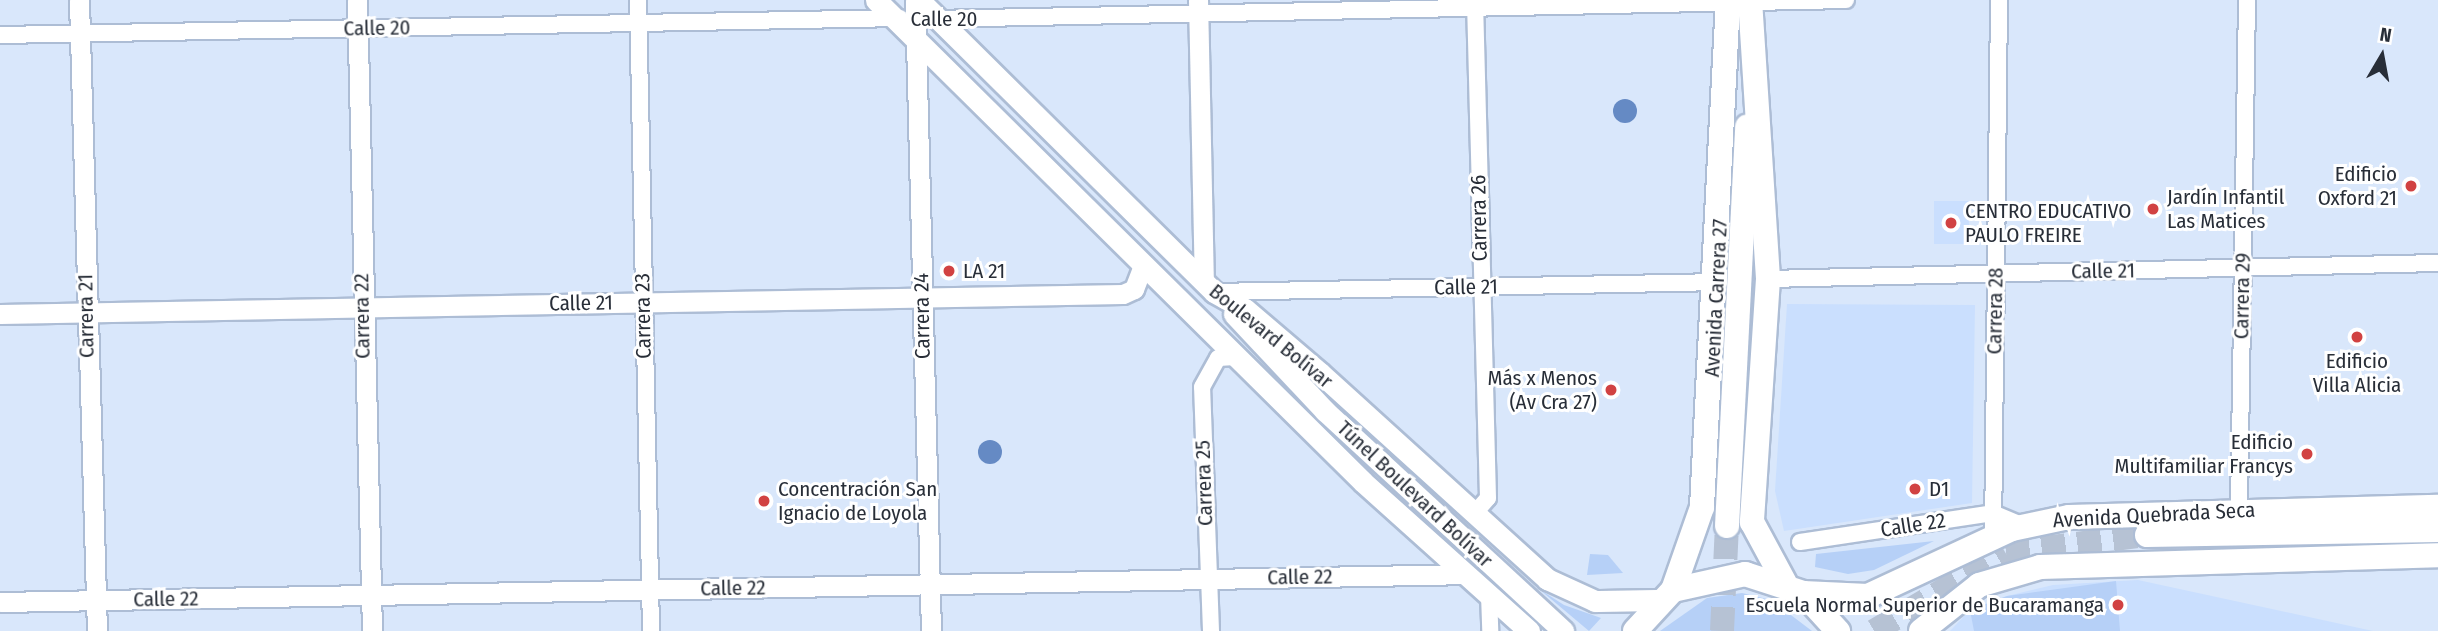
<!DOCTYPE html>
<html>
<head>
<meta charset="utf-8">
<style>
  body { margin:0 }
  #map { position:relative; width:2438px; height:631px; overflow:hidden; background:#d9e7fb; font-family:"Fira Sans Condensed",sans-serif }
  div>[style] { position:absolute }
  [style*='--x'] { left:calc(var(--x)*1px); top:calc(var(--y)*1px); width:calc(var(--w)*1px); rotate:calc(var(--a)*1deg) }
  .built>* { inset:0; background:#cadffe; transform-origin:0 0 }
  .green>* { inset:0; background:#b6d0f7 }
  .water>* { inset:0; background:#658ac4 }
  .round { border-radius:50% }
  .primary-tunnel>* { height:24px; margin-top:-12px; transform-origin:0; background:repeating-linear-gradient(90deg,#b6c2d4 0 24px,transparent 0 36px) }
  .roads { filter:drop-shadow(2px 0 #adbdd5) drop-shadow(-2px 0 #adbdd5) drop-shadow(0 2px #adbdd5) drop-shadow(0 -2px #adbdd5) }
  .minor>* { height:16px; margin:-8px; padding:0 8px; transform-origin:8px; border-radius:8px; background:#fff }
  .tertiary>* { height:19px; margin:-9.5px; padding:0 9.5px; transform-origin:9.5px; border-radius:9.5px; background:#fff }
  .secondary>* { height:21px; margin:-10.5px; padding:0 10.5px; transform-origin:10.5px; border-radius:10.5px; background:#fff }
  .primary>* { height:24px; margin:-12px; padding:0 12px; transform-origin:12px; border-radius:12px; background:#fff }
  .trunk>* { height:24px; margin:-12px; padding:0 12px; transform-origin:12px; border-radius:12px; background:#fff }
  .dots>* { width:19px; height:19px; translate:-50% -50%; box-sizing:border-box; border:4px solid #fff; border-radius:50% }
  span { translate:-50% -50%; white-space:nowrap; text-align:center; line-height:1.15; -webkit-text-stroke:6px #fff; paint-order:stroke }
  .street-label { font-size:21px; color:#282e38 }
  .poi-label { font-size:21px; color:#282e38 }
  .right { translate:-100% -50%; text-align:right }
  .left { translate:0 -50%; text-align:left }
  .north { position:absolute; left:2347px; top:21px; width:70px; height:70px; -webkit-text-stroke:5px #fff; paint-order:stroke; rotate:10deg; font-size:19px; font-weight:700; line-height:28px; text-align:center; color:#282e38 }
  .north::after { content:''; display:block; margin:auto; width:24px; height:32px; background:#282e38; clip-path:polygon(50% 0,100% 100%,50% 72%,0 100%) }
</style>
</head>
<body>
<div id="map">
  <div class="built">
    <i style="left:1934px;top:201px;width:35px;height:43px"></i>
    <i style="clip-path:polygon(1787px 304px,1975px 305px,1972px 503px,1784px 531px,1775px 491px)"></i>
    <i style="clip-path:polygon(2138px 580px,2373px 631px,1950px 631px,1970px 610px,2007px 596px,2053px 585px)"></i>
  </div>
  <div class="green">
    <i style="clip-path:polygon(1934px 541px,1874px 570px,1848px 574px,1815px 567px,1816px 554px)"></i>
    <i style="clip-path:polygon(1590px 554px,1608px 555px,1623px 573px,1587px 575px)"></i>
    <i style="clip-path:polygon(2116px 581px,2120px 631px,1974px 631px,1970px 610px,2007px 596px)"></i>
    <i style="clip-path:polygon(1539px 589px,1564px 605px,1601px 618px,1589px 631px)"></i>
    <i style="clip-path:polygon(1742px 593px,1771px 600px,1812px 631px,1660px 631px,1707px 598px)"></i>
  </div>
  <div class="water">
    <i class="round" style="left:1613px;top:99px;width:24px;height:24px"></i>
    <i class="round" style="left:978px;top:440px;width:24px;height:24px"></i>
  </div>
  <div class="primary-tunnel">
    <i style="--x:1722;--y:631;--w:105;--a:-87.3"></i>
    <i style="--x:1874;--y:631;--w:153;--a:-30.6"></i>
    <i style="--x:2006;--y:553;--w:142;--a:-7.3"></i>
  </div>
  <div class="roads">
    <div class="minor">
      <i style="--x:638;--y:0;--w:631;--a:88.82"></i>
      <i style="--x:933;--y:19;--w:913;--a:-1.19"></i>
      <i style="--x:0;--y:35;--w:900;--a:-1.08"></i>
      <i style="--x:1768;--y:279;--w:670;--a:-1.37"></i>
      <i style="--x:1214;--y:292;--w:505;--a:-1.13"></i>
      <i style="--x:2239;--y:509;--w:509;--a:-89.1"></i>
      <i style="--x:1474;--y:514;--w:21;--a:-49"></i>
      <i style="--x:1488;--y:498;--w:498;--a:-91.5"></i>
      <i style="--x:1993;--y:537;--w:537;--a:-89.36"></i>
      <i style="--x:1800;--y:542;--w:195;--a:-8.5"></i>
      <i style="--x:1993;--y:513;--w:33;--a:23"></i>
      <i style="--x:1489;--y:594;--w:37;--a:88"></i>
      <i style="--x:1211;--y:631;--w:244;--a:-92.1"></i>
      <i style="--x:1202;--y:387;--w:33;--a:-61"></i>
      <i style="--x:1218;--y:358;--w:17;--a:-3"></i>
    </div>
    <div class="tertiary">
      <i style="--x:79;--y:0;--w:631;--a:88.37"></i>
      <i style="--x:357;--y:0;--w:631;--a:88.64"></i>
      <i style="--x:915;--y:0;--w:631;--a:88.55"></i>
      <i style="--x:1198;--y:0;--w:282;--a:88.8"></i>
      <i style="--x:0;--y:314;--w:1123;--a:-1.02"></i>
      <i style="--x:1123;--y:294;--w:12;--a:-24"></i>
      <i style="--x:1134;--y:289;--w:26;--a:-69"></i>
      <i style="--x:0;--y:602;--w:1466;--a:-1.09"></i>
    </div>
    <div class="secondary">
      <i style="--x:876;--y:0;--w:685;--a:44.7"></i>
      <i style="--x:1363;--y:482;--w:223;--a:41.9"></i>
      <i style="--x:919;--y:0;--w:415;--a:44.7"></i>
      <i style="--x:1214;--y:292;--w:35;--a:29"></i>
      <i style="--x:1245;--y:309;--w:99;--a:40.5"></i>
      <i style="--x:1320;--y:373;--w:307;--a:42.2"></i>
      <i style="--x:1547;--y:579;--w:53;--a:24.6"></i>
      <i style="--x:1595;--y:601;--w:65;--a:-0.9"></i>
      <i style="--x:1234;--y:314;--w:133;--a:46.8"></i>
      <i style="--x:1325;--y:411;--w:324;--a:42.7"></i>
    </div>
    <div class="primary">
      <i style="--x:1750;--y:0;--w:280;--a:86.3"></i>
      <i style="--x:1768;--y:279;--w:244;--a:93.8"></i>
      <i style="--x:1752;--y:522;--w:69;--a:61.6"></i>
      <i style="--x:1727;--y:526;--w:400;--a:-87.1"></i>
      <i style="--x:2147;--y:535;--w:291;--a:-1"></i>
      <i style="--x:1673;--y:590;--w:88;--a:-70.7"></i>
      <i style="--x:1702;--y:507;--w:508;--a:-87.06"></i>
    </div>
    <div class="trunk">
      <i style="--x:1803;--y:593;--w:65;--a:2.6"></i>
      <i style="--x:1868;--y:596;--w:159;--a:-25"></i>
      <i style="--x:2012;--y:529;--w:58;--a:-11.9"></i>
      <i style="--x:2069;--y:517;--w:369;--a:-1.6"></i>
      <i style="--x:1635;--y:631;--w:56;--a:-47.2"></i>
      <i style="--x:1673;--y:590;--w:74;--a:-12.5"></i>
      <i style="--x:1745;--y:574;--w:61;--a:18.1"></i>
      <i style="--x:1803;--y:593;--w:52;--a:47.4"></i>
      <i style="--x:1921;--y:631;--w:74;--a:-38.4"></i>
      <i style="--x:1979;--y:585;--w:64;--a:-16.4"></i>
      <i style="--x:2040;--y:567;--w:398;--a:-1.7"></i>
    </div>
  </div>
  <div class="dots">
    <i style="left:2411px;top:186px;background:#d14242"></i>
    <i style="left:2153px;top:209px;background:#d14242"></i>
    <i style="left:1951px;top:223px;background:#d14242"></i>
    <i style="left:949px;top:271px;background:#d14242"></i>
    <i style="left:2357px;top:337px;background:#d14242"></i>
    <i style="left:1611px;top:390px;background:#d14242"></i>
    <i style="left:2307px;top:454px;background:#d14242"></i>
    <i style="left:1915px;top:489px;background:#d14242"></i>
    <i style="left:764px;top:501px;background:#d14242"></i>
    <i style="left:2118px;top:605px;background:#d14242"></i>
  </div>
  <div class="street-label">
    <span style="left:944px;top:19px">Calle 20</span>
    <span style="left:377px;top:28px;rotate:-1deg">Calle 20</span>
    <span style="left:1479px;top:218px;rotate:-91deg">Carrera 26</span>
    <span style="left:2103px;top:271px;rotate:-1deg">Calle 21</span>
    <span style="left:1466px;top:287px;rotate:-1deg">Calle 21</span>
    <span style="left:2242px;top:296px;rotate:-89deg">Carrera 29</span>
    <span style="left:1716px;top:298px;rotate:-87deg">Avenida Carrera 27</span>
    <span style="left:581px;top:303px;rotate:-1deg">Calle 21</span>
    <span style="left:1995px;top:311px;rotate:-89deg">Carrera 28</span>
    <span style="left:86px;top:316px;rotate:-91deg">Carrera 21</span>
    <span style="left:362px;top:316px;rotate:-91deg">Carrera 22</span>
    <span style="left:643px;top:316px;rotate:-91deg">Carrera 23</span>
    <span style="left:922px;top:316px;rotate:-91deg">Carrera 24</span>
    <span style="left:1271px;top:336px;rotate:39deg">Boulevard Bolívar</span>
    <span style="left:1204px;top:483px;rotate:-92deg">Carrera 25</span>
    <span style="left:1415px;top:494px;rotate:43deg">Túnel Boulevard Bolívar</span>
    <span style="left:2154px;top:515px;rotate:-3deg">Avenida Quebrada Seca</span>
    <span style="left:1913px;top:525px;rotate:-9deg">Calle 22</span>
    <span style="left:1300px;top:577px;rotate:-1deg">Calle 22</span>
    <span style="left:733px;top:588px;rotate:-1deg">Calle 22</span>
    <span style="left:166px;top:599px;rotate:-1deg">Calle 22</span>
  </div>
  <div class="poi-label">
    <span class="right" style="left:2397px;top:186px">Edificio<br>Oxford 21</span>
    <span class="left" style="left:2167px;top:209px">Jardín Infantil<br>Las Matices</span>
    <span class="left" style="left:1965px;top:223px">CENTRO EDUCATIVO<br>PAULO FREIRE</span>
    <span class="left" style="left:963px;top:271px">LA 21</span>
    <span style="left:2357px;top:373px">Edificio<br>Villa Alicia</span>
    <span class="right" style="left:1597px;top:390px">Más x Menos<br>(Av Cra 27)</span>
    <span class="right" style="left:2293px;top:454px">Edificio<br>Multifamiliar Francys</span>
    <span class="left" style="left:778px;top:501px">Concentración San<br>Ignacio de Loyola</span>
    <span class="left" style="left:1929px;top:489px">D1</span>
    <span class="right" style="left:2104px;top:605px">Escuela Normal Superior de Bucaramanga</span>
  </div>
  <div class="north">N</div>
</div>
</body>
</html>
